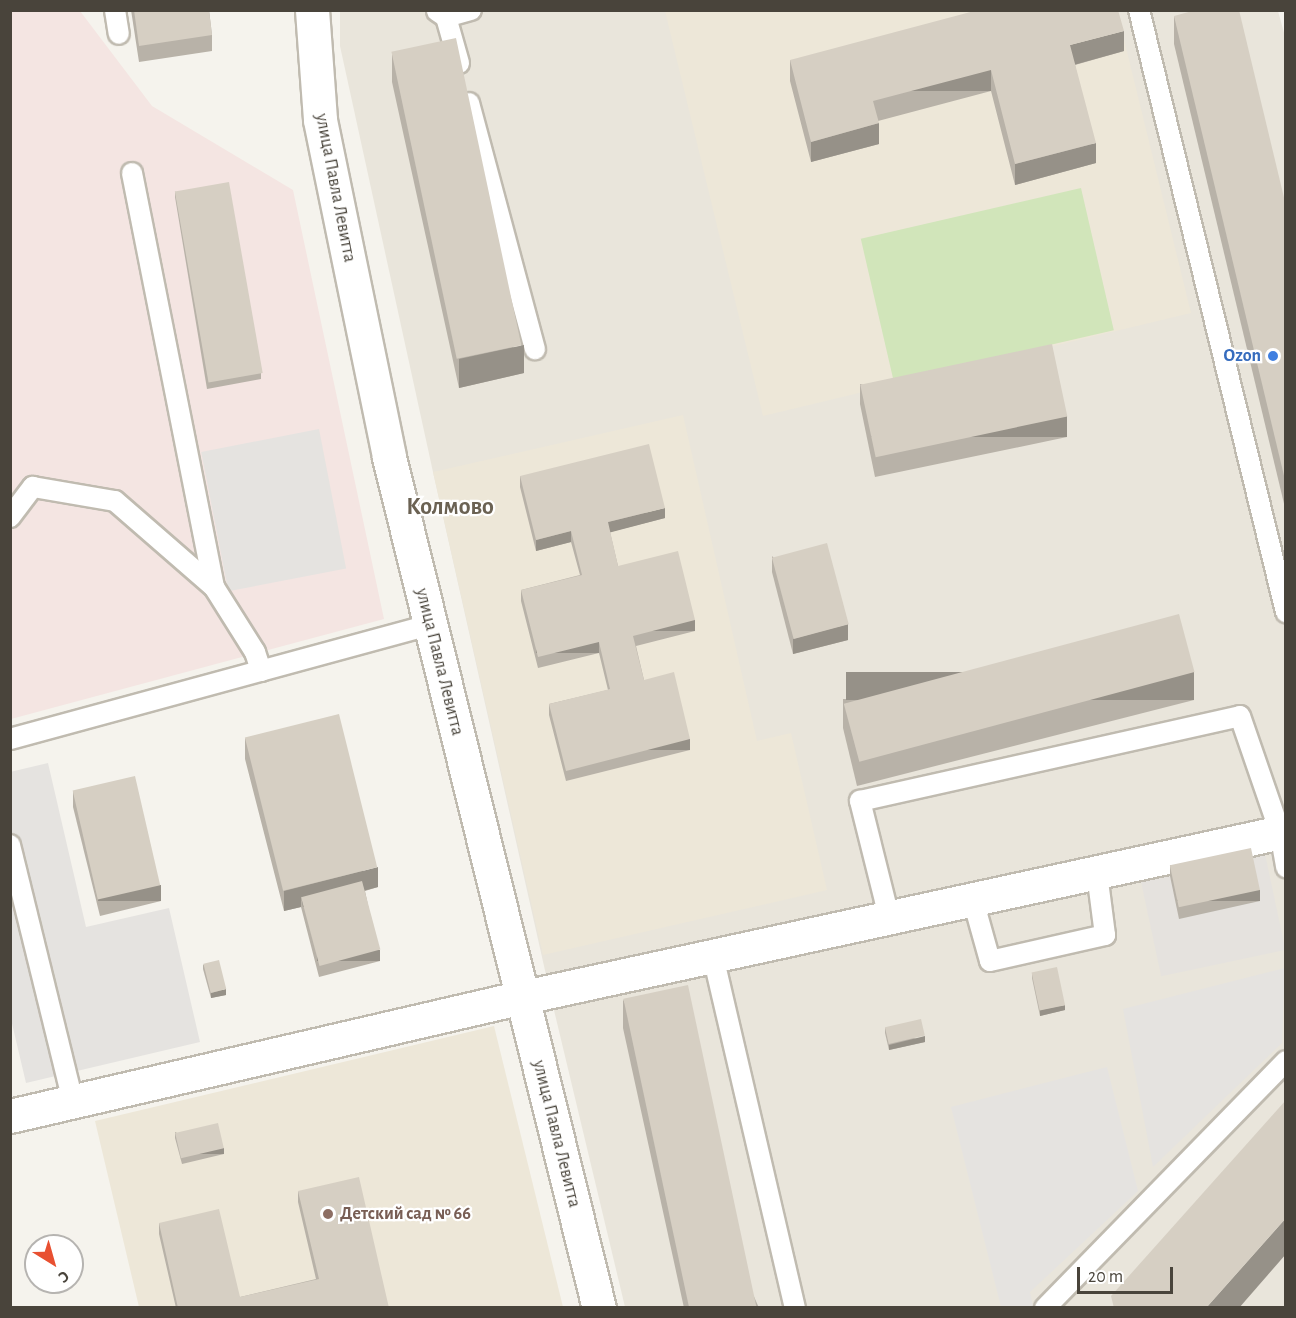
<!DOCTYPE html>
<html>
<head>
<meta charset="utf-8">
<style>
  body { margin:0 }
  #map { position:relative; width:1296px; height:1318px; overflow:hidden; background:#f5f3ed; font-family:"Alegreya Sans",sans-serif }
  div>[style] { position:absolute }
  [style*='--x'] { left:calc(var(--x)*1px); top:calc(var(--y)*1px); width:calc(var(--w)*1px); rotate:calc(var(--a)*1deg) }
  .residential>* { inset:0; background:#e9e5db }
  .industrial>* { inset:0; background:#e5e2de; transform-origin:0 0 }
  .education>* { inset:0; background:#ede7d8 }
  .medical>* { inset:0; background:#f4e5e2 }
  .green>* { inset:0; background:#d1e5ba; transform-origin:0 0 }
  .parking>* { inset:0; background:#e5e3e0; transform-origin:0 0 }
  .roads { filter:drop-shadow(2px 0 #c0bbb0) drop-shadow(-2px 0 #c0bbb0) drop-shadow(0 2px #c0bbb0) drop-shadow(0 -2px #c0bbb0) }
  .lane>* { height:20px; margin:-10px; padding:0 10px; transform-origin:10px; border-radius:10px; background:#fff }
  .street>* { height:33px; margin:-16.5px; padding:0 16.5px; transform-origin:16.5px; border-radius:16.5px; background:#fff }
  .wall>* { inset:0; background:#b8b2a8 }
  .shaded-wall>* { inset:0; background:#969188; transform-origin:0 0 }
  .building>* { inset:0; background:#d6cfc3; transform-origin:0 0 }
  .dots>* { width:16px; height:16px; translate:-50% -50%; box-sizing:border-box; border:3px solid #fff; border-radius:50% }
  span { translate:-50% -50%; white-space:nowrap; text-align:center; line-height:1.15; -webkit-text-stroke:4.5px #fff; paint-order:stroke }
  .street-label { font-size:18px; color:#49443b }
  .shop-label { font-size:18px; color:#366cbe; font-weight:700 }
  .right { translate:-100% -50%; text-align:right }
  .education-label { font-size:18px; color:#785e54; font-weight:700 }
  .left { translate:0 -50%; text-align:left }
  .district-label { font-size:24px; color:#6b6253; font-weight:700 }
  .frame { position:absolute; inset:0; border:12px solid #49443b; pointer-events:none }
  .north { position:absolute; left:24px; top:1234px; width:60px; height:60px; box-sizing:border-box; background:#fff; border:2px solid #b6b4b1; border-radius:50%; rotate:143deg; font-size:16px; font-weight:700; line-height:24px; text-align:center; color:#49443b }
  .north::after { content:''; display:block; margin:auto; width:21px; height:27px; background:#e85031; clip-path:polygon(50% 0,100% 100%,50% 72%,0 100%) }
  .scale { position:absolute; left:1077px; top:1267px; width:96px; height:27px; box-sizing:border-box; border:3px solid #49443b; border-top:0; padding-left:8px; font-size:18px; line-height:21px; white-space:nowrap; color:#49443b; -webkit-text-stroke:4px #fff; paint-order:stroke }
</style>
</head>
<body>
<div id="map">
  <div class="residential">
    <i style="clip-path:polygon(340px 11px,1278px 11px,1286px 40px,1285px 1307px,625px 1307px,553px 1006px,433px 472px,340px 46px)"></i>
  </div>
  <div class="industrial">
    <i style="left:1265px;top:854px;width:98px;height:127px;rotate:78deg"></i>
  </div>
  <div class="education">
    <i style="clip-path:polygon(665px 11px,1117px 11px,1191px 313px,763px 416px)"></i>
    <i style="clip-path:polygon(683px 415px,757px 741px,791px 733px,827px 890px,543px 955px,433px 472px)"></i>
    <i style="clip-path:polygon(494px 1026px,563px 1307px,139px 1307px,95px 1121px)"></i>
  </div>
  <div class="medical">
    <i style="clip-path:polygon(11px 11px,80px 11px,152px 106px,293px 190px,384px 619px,11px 719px)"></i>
  </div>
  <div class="green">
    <i style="left:1081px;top:188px;width:146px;height:226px;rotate:77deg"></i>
  </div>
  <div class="parking">
    <i style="left:319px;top:429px;width:142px;height:120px;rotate:79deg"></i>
    <i style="clip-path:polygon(48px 763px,86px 927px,169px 908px,200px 1042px,26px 1083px,10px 1015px,10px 772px)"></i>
    <i style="clip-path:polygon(1285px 968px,1282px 1043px,1153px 1167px,1123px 1009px)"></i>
    <i style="clip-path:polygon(1107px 1067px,1138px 1191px,1030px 1292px,1033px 1307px,1001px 1307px,951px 1107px)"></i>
  </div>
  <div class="roads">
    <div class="lane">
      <i style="--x:115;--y:10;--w:24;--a:81"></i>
      <i style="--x:1139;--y:10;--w:620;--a:76.28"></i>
      <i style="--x:437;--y:11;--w:11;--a:34"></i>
      <i style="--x:446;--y:17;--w:26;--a:-16"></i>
      <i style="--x:446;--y:17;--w:48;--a:74.2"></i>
      <i style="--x:469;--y:103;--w:255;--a:75"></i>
      <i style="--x:132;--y:173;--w:422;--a:78.8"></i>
      <i style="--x:214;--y:587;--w:77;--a:57.8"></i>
      <i style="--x:255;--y:652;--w:20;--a:72"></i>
      <i style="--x:10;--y:517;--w:38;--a:-53"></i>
      <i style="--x:33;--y:487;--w:83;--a:9.7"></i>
      <i style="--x:115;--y:501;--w:131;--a:41"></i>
      <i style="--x:10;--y:739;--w:435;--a:-15.2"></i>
      <i style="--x:10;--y:845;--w:265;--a:76.2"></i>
      <i style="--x:973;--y:900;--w:63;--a:74.4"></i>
      <i style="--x:990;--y:961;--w:118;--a:-12.7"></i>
      <i style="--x:1105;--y:935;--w:63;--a:-97.4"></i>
      <i style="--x:889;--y:917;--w:120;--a:-104"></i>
      <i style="--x:860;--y:801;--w:389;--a:-12.6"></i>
      <i style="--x:1240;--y:716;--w:123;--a:71"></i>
      <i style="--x:1280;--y:832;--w:36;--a:80"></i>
      <i style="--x:713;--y:956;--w:361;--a:76.9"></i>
      <i style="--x:1045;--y:1308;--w:345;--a:-45.7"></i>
    </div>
    <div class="street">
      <i style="--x:312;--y:10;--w:110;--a:85.8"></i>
      <i style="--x:320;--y:120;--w:344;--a:78.4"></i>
      <i style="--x:389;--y:457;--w:877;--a:76.14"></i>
      <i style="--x:10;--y:1116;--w:504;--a:-13.07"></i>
      <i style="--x:501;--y:1002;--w:803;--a:-12.29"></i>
    </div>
  </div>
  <div class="wall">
    <i style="clip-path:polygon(131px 10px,209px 10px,212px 35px,212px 51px,139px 62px)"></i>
    <i style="clip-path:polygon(1174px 16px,1286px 206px,1286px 512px,1174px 44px)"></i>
    <i style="clip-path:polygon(1124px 51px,1075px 65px,1096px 163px,1015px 185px,991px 91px,878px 121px,879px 144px,811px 162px,790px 81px,790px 60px)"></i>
    <i style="clip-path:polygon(392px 53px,524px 373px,459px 388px,392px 82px)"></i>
    <i style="clip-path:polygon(175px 191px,261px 373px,261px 379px,207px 389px,175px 197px)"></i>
    <i style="clip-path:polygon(860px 384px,1067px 437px,875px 477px,860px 404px)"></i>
    <i style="clip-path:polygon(520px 476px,665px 518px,610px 532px,618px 566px,695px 631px,636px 646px,644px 680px,690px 750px,566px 781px,549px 715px,549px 704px,608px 690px,599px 653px,538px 668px,521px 601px,521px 590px,580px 575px,571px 542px,536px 551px,520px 487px)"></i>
    <i style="clip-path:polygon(772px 556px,848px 640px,793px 654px,772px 572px)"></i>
    <i style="clip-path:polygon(843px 699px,1194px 700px,857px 786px,843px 728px)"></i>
    <i style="clip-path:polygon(245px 738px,378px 887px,365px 891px,380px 961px,319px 977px,301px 907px,284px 911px,245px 759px)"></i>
    <i style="clip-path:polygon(73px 791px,161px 901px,100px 916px,73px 807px)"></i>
    <i style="clip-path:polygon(1170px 865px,1260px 901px,1179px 919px,1170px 876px)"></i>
    <i style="clip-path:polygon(203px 964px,226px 995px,211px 998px,203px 969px)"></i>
    <i style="clip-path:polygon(1032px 973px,1065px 1010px,1040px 1016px,1032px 978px)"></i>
    <i style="clip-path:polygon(623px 999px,759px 1308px,684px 1308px,623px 1028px)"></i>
    <i style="clip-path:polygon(885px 1028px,925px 1042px,889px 1050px,885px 1033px)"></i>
    <i style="clip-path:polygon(175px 1132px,224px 1154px,182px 1164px,175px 1138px)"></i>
    <i style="clip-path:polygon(298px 1191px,389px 1308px,176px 1308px,159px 1234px,159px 1223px,240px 1297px,316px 1279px,298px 1202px)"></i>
  </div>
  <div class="shaded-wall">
    <i style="clip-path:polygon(1124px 31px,1124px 51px,1070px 66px,1070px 45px)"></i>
    <i style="left:991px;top:70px;width:21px;height:122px;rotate:90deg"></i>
    <i style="clip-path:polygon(879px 123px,879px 144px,811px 162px,811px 142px)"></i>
    <i style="clip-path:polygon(1096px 143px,1096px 163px,1015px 185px,1015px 164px)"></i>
    <i style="clip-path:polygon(524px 345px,524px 373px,459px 388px,459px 359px)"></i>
    <i style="left:1067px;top:416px;width:21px;height:196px;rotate:90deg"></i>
    <i style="clip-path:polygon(665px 508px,665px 518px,608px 533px,608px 522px)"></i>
    <i style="clip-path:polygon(571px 531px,571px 542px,536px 551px,536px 540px)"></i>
    <i style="left:695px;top:620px;width:11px;height:64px;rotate:90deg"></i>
    <i style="clip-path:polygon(848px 624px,848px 640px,793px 654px,793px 639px)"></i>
    <i style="left:599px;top:642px;width:11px;height:63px;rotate:90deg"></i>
    <i style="left:1194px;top:672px;width:28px;height:348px;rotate:90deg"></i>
    <i style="left:690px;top:739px;width:11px;height:128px;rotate:90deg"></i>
    <i style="clip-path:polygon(378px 867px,378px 887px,303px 907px,301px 896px,301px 907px,284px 911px,284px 891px)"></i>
    <i style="left:161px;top:885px;width:16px;height:63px;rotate:90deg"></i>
    <i style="left:1260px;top:890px;width:11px;height:83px;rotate:90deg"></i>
    <i style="left:380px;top:950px;width:11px;height:63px;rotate:90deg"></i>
    <i style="clip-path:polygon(226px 989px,226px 995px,211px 998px,211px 993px)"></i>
    <i style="clip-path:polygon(1065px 1005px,1065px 1010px,1040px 1016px,1040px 1010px)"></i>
    <i style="clip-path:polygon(925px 1036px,925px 1042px,889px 1050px,889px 1045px)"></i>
    <i style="left:224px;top:1148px;width:6px;height:43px;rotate:90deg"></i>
    <i style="clip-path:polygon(1286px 1218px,1286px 1254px,1239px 1308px,1206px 1308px)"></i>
  </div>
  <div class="building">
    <i style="clip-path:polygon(134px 10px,209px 10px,212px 35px,139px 46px)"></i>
    <i style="clip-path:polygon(978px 10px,1118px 10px,1124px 31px,1070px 45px,1096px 143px,1015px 164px,991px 70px,873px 101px,879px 123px,811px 142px,790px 60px)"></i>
    <i style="clip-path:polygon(1196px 10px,1239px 10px,1286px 206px,1286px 484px,1174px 16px)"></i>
    <i style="left:456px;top:38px;width:314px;height:66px;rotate:78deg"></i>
    <i style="left:229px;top:182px;width:194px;height:55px;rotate:80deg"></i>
    <i style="left:1052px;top:344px;width:74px;height:196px;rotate:78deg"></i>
    <i style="clip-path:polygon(649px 444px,665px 508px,608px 522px,618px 566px,678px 551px,695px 620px,633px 636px,644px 680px,674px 672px,690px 739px,566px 771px,549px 704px,610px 689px,599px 642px,538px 657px,521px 590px,582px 575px,571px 531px,536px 540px,520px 476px)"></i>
    <i style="left:827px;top:543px;width:84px;height:57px;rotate:75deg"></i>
    <i style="left:1179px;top:614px;width:60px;height:347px;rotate:75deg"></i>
    <i style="left:339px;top:714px;width:158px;height:97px;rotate:76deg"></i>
    <i style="left:135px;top:776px;width:112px;height:64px;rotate:77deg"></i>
    <i style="left:1251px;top:848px;width:43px;height:83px;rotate:78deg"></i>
    <i style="left:362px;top:881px;width:71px;height:63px;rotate:75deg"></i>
    <i style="left:219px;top:960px;width:30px;height:16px;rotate:76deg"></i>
    <i style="left:1057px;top:967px;width:39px;height:26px;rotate:78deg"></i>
    <i style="left:688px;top:985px;width:331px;height:66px;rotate:78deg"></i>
    <i style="left:921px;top:1019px;width:17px;height:37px;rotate:77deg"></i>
    <i style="clip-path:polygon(1286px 1100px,1286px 1218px,1206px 1308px,1114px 1308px,1111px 1296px)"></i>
    <i style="left:218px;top:1123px;width:26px;height:44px;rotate:77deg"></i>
    <i style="clip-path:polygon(359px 1177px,389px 1308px,323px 1308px,323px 1306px,316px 1308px,178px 1308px,159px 1223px,219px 1209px,240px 1297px,319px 1279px,298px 1191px)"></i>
  </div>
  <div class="dots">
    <i style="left:1273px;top:356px;background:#3f7fe0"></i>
    <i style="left:328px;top:1214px;background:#8d6e63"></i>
  </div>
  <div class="street-label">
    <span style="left:335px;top:188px;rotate:79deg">улица Павла Левитта</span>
    <span style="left:439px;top:662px;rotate:76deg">улица Павла Левитта</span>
    <span style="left:556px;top:1134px;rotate:76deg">улица Павла Левитта</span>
  </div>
  <div class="shop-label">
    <span class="right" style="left:1261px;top:356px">Ozon</span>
  </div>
  <div class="education-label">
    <span class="left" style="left:340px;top:1214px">Детский сад № 66</span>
  </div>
  <div class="district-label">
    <span style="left:450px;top:508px">Колмово</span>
  </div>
  <div class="frame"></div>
  <div class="north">С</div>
  <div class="scale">20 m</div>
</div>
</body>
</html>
